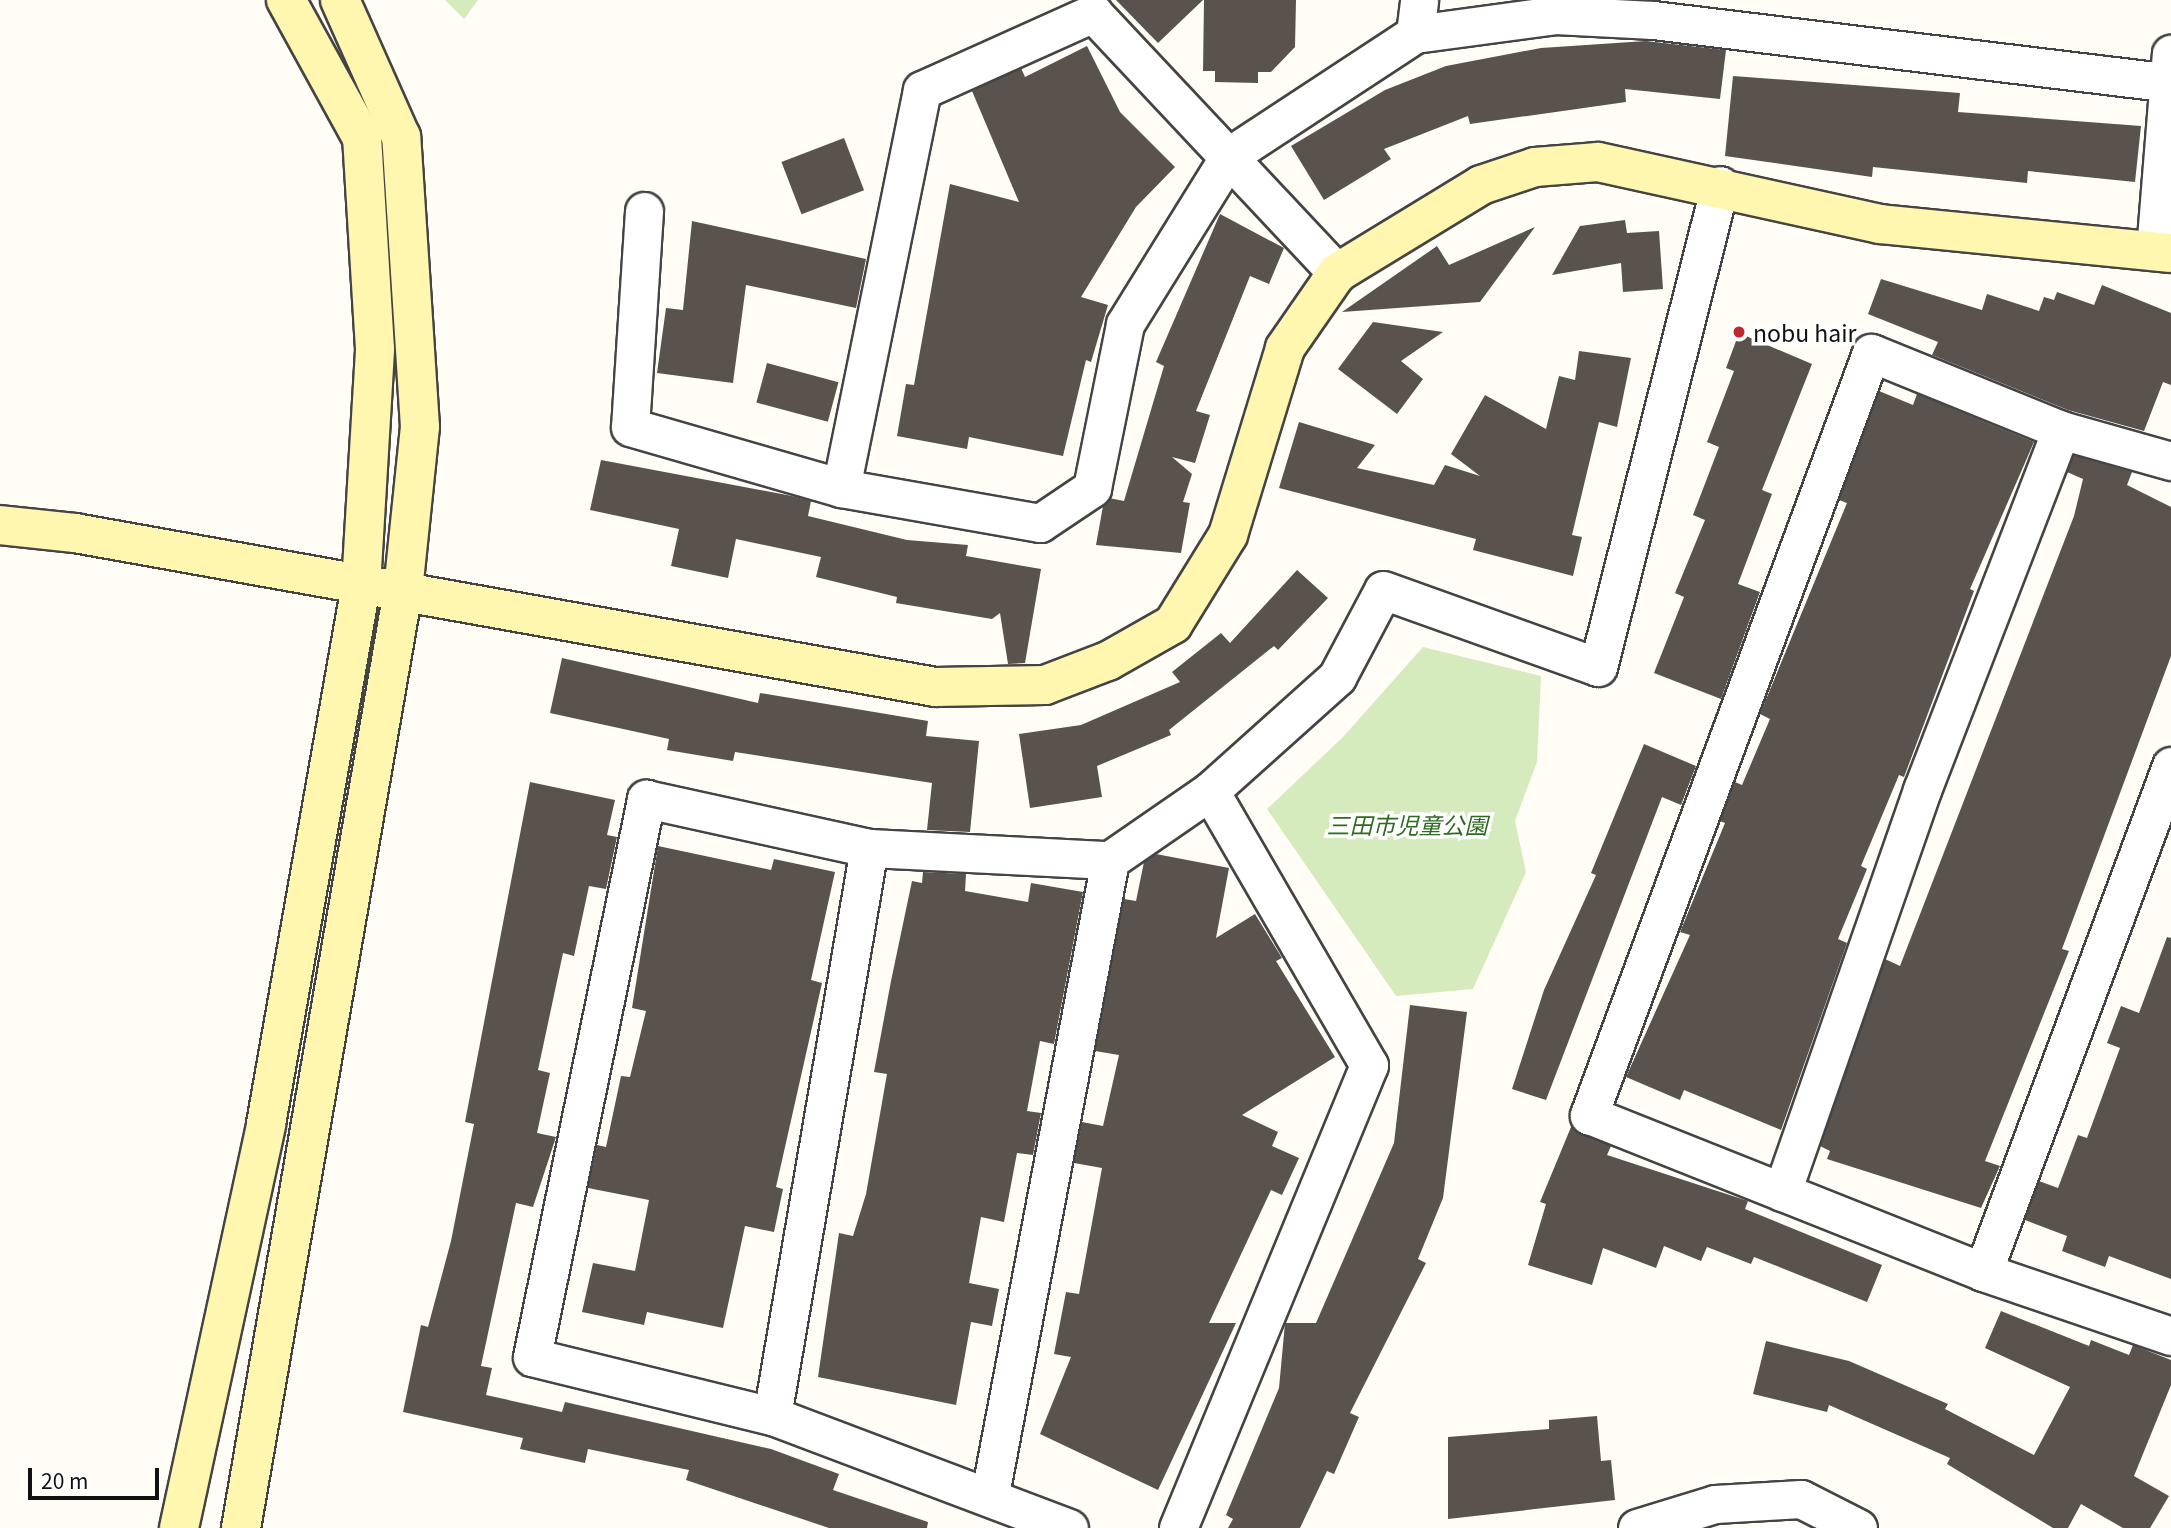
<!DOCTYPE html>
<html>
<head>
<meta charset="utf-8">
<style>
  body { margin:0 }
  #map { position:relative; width:2171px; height:1528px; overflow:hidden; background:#fffdf5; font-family:Georgia,"Noto Sans JP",serif }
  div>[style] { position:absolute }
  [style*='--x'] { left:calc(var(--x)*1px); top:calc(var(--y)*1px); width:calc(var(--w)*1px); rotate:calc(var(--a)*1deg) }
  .green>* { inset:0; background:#d5ebbd }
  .building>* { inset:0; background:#5a524d; transform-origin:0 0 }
  .roads { filter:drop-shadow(2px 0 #444) drop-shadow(-2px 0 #444) drop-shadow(0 2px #444) drop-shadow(0 -2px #444) }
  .street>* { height:37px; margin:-18.5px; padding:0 18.5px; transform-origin:18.5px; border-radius:18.5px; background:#fff }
  .secondary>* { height:38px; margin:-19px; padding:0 19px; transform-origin:19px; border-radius:19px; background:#fff6b0 }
  .dots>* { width:19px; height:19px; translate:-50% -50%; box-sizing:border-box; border:4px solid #fff; border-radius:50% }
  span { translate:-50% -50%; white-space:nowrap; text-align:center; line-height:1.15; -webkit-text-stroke:7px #fff; paint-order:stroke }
  .poi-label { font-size:23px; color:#111 }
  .left { translate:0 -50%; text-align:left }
  .park-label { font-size:23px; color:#2f6b1f; font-style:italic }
  .scale { position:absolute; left:28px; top:1468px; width:131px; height:32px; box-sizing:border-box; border:4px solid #111; border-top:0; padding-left:9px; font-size:21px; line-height:24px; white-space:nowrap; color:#111; -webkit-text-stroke:5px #fff; paint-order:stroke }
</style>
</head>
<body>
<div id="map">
  <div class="green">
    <i style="clip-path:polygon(445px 0,478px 0,464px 19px)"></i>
    <i style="clip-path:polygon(1423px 647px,1541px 676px,1537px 762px,1515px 821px,1526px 872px,1473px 989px,1396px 996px,1267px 809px,1343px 737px)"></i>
  </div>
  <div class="building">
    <i style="clip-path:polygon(1116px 0,1203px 0,1158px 43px)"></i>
    <i style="clip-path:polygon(1204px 0,1296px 0,1295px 47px,1271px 72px,1258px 72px,1258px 83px,1215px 82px,1215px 71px,1203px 71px)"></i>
    <i style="clip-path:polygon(1646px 41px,1726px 50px,1720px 99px,1625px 89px,1626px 102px,1470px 124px,1468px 116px,1384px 149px,1391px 159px,1324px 200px,1291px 146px,1385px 90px,1446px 66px,1541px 48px)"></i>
    <i style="clip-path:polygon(1087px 46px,1120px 112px,1175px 167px,1136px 207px,1081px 297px,1108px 305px,1091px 362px,1086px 360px,1063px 456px,969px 437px,967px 449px,897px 436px,906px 384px,914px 385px,950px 184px,1019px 202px,972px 91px,1021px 68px,1025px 77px)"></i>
    <i style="clip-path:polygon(1733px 76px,1960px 93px,1958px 112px,2141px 126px,2135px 182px,2028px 171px,2027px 183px,1873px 167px,1872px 177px,1725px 156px)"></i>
    <i style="left:844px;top:138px;width:56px;height:67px;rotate:69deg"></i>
    <i style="clip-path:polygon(1220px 214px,1284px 248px,1269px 284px,1250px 276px,1196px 411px,1210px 415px,1195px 463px,1172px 457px,1192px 474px,1183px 502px,1190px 503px,1181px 553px,1096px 545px,1103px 506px,1109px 498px,1124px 501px,1164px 366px,1156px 362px)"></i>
    <i style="clip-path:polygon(1625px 220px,1627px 233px,1659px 231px,1663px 289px,1623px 292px,1621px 263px,1552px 275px,1580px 226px)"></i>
    <i style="clip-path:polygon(692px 221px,866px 259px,856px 308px,746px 285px,733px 383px,657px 373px,666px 308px,683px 310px)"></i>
    <i style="clip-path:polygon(1535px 227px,1480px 302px,1342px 312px,1437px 246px,1449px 265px)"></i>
    <i style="clip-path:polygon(1881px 279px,1982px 310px,1987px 294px,2039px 311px,2044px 297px,2054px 300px,2057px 292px,2094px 305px,2102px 285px,2171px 313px,2171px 385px,2163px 382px,2144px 431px,2068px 410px,1932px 355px,1938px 342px,1868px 314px)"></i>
    <i style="clip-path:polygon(1373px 322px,1443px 332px,1401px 361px,1423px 379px,1397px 414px,1338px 369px)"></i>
    <i style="clip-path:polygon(1739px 333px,1812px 364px,1762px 490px,1772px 494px,1738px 584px,1760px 592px,1721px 699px,1654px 673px,1684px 597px,1675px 593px,1705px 520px,1693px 515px,1719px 447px,1707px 442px,1734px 371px,1726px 368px)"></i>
    <i style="clip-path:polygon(1579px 351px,1631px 358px,1617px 427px,1599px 422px,1572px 535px,1582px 537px,1573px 576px,1473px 550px,1476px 539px,1279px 488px,1299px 422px,1375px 445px,1357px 468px,1434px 485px,1445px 465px,1480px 476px,1451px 454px,1485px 395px,1546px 429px,1559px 376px,1575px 380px)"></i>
    <i style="left:767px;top:363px;width:74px;height:41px;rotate:15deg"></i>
    <i style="clip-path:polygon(1879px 391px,1913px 405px,1917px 394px,2034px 442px,1970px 589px,1974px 591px,1904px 777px,1899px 775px,1861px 866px,1867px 869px,1838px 939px,1847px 943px,1781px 1130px,1684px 1090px,1680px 1100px,1626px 1077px,1690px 935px,1680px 932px,1725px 823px,1720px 821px,1735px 782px,1742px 785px,1770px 719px,1760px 714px,1847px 503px,1839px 500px)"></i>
    <i style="clip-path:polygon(2074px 455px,2132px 472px,2127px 485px,2171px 507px,2171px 656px,2062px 949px,2069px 951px,1985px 1161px,2000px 1166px,1981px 1208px,1827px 1159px,1830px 1151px,1820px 1146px,1885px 959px,1900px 966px,2074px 516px,2083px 479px,2067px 472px)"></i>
    <i style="clip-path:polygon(601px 460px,792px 496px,811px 501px,808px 516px,907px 540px,968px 545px,966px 556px,1041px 569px,1025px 663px,1008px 664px,1000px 613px,992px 619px,896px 603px,897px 597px,816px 577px,821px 557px,736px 539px,728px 578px,671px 566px,679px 529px,590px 510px)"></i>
    <i style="clip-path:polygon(1297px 570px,1328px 598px,1278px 650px,1274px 646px,1169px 730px,1171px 735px,1097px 766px,1102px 797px,1030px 808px,1019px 734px,1081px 725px,1180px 682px,1172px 672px,1221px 633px,1230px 643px)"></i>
    <i style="clip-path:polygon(562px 658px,758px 703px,760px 693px,928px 721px,926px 736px,979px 741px,970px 832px,927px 830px,932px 783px,735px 752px,733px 761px,667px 750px,669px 739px,550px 713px)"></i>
    <i style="clip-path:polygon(1644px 744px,1696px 766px,1681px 805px,1662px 797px,1546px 1100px,1512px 1089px,1544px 990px,1596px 875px,1591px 873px)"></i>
    <i style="clip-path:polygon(530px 782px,615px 800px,607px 835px,617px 837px,606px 889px,589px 886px,574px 956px,563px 953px,538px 1070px,550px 1073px,537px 1133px,556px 1137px,533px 1207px,516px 1203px,481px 1366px,492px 1368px,486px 1395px,562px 1412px,565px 1402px,771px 1449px,839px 1474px,833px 1490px,928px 1522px,927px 1528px,829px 1528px,686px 1480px,689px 1470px,588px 1449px,585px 1463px,520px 1449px,523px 1438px,403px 1412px,421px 1325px,428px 1327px,451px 1241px,474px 1124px,465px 1122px)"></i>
    <i style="clip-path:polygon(658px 846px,771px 870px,774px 859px,835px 872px,811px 980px,822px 983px,776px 1187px,783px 1189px,774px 1232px,745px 1226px,723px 1328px,647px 1312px,644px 1325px,582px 1312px,593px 1263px,635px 1271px,649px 1200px,588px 1188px,597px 1145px,606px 1147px,621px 1076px,630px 1077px,646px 1011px,632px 1008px)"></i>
    <i style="clip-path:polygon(1156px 854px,1229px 868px,1216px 938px,1255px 914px,1282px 958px,1276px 961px,1335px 1057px,1242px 1115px,1278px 1132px,1272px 1146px,1299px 1158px,1282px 1195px,1271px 1190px,1209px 1323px,1236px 1323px,1158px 1490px,1040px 1434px,1071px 1357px,1054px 1354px,1066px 1292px,1079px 1294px,1102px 1168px,1074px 1163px,1082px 1122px,1103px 1126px,1119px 1055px,1095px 1051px,1124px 899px,1136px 901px,1144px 862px)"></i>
    <i style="clip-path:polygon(923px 872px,966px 874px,965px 891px,1028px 902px,1031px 883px,1083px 892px,1054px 1044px,1040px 1041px,1027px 1111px,1041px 1113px,1033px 1155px,1017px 1153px,1004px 1222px,981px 1217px,969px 1283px,999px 1289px,992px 1326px,971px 1322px,956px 1405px,818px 1377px,839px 1233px,853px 1236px,866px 1194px,887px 1074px,874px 1072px,891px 981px,912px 881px,922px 883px)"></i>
    <i style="clip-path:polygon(2167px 937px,2171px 938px,2171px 1279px,2109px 1256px,2105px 1267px,2062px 1251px,2067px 1236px,2025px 1220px,2039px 1181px,2058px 1188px,2078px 1135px,2087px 1138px,2120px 1048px,2107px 1043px,2121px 1006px,2139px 1013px)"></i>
    <i style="clip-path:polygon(1410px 1005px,1467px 1012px,1443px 1198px,1418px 1259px,1426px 1263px,1350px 1413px,1359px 1417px,1334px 1474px,1327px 1471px,1300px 1528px,1228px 1528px,1233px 1519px,1226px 1515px,1279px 1388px,1285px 1323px,1316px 1323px,1394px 1143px)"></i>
    <i style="clip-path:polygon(1571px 1127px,1611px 1146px,1607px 1155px,1748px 1201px,1745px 1209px,1882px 1265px,1867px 1302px,1754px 1257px,1751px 1264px,1707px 1247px,1701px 1261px,1664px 1246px,1656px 1268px,1603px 1248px,1592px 1285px,1528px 1265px,1546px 1204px,1540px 1202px)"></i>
    <i style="clip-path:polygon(2001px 1311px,2089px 1346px,2091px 1340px,2129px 1355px,2133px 1345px,2171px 1360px,2171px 1385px,2134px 1476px,2169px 1496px,2150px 1528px,2123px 1528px,2081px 1504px,2068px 1528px,2053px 1528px,1947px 1464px,1950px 1458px,1829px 1405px,1827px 1412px,1753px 1394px,1766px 1341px,1849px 1361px,1948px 1404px,1945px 1409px,2034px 1455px,2070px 1387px,1985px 1348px)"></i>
    <i style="clip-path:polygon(1597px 1416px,1601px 1461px,1611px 1460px,1615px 1500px,1448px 1519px,1448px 1437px,1549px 1429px,1549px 1420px)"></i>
  </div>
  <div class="roads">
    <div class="street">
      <i style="--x:1415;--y:34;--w:34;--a:-83"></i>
      <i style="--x:644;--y:211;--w:216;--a:93.7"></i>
      <i style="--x:630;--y:427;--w:220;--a:16.1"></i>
      <i style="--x:841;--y:488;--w:202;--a:10"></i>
      <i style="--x:1040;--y:523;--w:63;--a:-33.9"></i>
      <i style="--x:1092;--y:488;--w:167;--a:-78.6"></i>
      <i style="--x:1125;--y:324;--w:198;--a:-58.2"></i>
      <i style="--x:1229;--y:156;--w:222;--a:-33.3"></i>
      <i style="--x:1415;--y:34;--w:141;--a:-7.7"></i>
      <i style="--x:1555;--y:15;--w:98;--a:2.9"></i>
      <i style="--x:1653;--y:20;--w:522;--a:6.93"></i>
      <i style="--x:2155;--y:251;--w:198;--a:-85.4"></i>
      <i style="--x:2171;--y:461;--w:114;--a:-164.3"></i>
      <i style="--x:2061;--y:430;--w:205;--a:-157.9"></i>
      <i style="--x:1871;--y:353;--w:813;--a:110.31"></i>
      <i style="--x:1589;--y:1115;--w:424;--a:21.7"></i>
      <i style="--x:1983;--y:1272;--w:199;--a:18.8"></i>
      <i style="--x:841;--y:488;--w:406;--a:-78.5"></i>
      <i style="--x:922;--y:90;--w:188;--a:-24.2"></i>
      <i style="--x:1093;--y:13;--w:357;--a:46.8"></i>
      <i style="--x:1210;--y:791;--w:171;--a:-41.9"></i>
      <i style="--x:1337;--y:677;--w:98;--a:-62.1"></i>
      <i style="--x:1383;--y:590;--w:228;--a:19.7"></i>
      <i style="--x:1598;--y:667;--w:497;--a:-75.8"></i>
      <i style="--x:1782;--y:1192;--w:426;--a:-70.8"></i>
      <i style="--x:1922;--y:790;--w:386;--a:-68.9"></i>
      <i style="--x:1983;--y:1272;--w:540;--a:-69.62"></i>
      <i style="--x:772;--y:1416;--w:576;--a:-80.31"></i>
      <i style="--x:990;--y:1494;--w:645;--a:-79.28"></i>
      <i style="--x:1069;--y:1528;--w:317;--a:-159.3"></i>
      <i style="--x:772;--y:1416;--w:247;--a:-166.2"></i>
      <i style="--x:532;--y:1357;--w:570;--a:-78.45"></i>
      <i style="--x:646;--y:799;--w:228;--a:12.4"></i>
      <i style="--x:869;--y:848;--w:241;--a:2.9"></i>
      <i style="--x:1110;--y:860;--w:121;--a:-34.6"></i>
      <i style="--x:1210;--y:791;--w:317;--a:59.9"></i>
      <i style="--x:1369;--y:1065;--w:501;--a:112.42"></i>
      <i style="--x:1637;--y:1528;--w:82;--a:-17.1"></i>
      <i style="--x:1715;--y:1504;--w:86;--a:-3.3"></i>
      <i style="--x:1801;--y:1499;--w:64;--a:27"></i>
    </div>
    <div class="secondary">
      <i style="--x:0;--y:525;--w:75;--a:6.1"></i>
      <i style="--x:75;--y:533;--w:874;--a:10.15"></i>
      <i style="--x:935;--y:687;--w:110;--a:-1"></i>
      <i style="--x:1045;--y:685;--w:67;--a:-20.9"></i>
      <i style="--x:1108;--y:661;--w:75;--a:-29.6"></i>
      <i style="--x:1173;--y:624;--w:105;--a:-58.3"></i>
      <i style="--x:1228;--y:535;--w:195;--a:-73"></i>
      <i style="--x:1285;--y:348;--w:91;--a:-55.3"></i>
      <i style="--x:1337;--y:273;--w:169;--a:-31.4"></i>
      <i style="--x:1481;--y:185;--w:57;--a:-18.4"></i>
      <i style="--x:1535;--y:167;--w:63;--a:-4.5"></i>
      <i style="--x:1598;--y:162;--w:289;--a:12.4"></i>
      <i style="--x:1880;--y:224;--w:292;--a:5.7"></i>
      <i style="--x:179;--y:1528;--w:413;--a:-77.8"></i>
      <i style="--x:266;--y:1124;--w:546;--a:-79.99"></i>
      <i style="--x:361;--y:586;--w:237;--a:-86.6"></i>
      <i style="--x:375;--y:349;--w:211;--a:-93.5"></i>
      <i style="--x:362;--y:138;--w:158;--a:-118.8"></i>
      <i style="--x:241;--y:1528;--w:951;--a:-80.19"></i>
      <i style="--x:403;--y:591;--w:165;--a:-84.1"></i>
      <i style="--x:420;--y:427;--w:291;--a:-93.7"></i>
      <i style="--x:401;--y:137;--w:150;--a:-114"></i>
    </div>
  </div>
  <div class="dots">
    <i style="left:1739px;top:332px;background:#c4262e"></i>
  </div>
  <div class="poi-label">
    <span class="left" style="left:1753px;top:332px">nobu hair</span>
  </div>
  <div class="park-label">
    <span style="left:1407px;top:824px">三田市児童公園</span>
  </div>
  <div class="scale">20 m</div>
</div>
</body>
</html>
